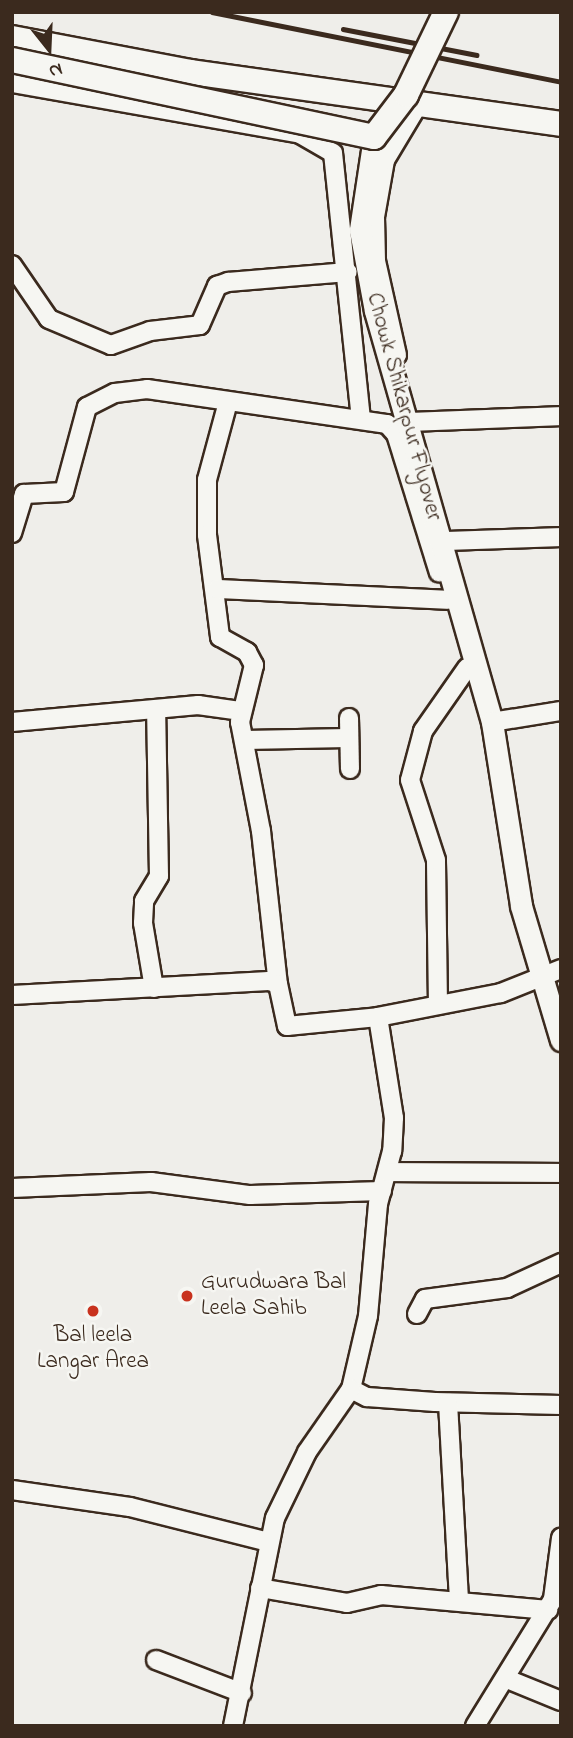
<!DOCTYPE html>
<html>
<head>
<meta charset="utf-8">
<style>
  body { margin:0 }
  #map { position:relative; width:573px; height:1738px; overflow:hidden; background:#efeeea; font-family:"Indie Flower",sans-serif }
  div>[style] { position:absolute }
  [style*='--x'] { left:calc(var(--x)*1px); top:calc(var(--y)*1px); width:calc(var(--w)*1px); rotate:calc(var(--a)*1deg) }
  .roads { filter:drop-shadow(2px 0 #3b2a1e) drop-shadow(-2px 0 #3b2a1e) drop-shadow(0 2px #3b2a1e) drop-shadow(0 -2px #3b2a1e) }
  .minor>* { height:18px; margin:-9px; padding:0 9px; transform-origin:9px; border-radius:9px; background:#f6f6f2 }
  .tertiary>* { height:21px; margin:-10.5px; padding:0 10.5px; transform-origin:10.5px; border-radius:10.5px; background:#f6f6f2 }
  .secondary>* { height:24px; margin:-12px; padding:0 12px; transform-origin:12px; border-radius:12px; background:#f6f6f2 }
  .rail>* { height:4.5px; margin:-2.25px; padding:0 2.25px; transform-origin:2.25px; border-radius:2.25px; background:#3b2a1e }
  .bridges { filter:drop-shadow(2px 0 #3b2a1e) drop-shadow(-2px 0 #3b2a1e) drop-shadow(0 2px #3b2a1e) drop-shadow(0 -2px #3b2a1e) }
  .secondary-bridge>* { height:24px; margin:-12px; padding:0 12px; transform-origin:12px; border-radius:12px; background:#f6f6f2 }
  .dots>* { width:19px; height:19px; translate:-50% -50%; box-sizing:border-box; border:4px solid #f6f6f2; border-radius:50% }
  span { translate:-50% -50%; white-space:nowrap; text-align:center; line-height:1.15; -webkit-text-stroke:5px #f6f6f2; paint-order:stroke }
  .street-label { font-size:23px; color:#3b2a1e }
  .poi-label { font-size:23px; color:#3b2a1e }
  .left { translate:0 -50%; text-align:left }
  .frame { position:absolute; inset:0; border:14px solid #3b2a1e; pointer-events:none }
  .north { position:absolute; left:14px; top:14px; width:70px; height:70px; -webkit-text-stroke:5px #f6f6f2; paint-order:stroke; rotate:162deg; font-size:19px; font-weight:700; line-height:28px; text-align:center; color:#3b2a1e }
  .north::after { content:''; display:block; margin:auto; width:24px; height:32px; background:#3b2a1e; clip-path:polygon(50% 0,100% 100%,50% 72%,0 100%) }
</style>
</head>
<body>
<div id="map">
  <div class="roads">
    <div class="minor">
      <i style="--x:12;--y:83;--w:292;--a:10"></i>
      <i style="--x:300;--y:134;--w:38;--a:30"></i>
      <i style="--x:333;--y:153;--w:267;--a:84"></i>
      <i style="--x:12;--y:265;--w:65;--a:55.6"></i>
      <i style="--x:49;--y:319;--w:67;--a:22.8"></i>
      <i style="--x:111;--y:345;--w:41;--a:-19.7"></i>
      <i style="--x:150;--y:331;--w:50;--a:-6.8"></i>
      <i style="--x:200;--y:325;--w:43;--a:-66.4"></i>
      <i style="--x:217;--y:286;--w:12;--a:-20"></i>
      <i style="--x:228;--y:282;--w:120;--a:-4.8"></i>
      <i style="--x:397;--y:355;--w:96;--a:-102.6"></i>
      <i style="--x:376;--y:261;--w:44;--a:-91.3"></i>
      <i style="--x:375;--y:217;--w:58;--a:-80"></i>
      <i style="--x:385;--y:160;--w:64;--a:-59"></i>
      <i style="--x:228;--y:402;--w:81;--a:105.1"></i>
      <i style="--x:207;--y:480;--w:55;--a:90"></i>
      <i style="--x:207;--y:535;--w:103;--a:82.7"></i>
      <i style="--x:220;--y:637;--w:31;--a:29"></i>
      <i style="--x:247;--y:652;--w:15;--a:62"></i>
      <i style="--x:254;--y:665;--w:59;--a:103.8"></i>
      <i style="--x:240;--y:722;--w:111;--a:79.1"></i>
      <i style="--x:261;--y:831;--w:154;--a:83.7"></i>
      <i style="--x:412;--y:422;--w:149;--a:-2.3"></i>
      <i style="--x:12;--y:533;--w:41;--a:-72.9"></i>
      <i style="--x:24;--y:494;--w:40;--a:-2.9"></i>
      <i style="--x:64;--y:492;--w:88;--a:-74.9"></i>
      <i style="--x:87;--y:407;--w:31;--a:-27"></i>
      <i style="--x:115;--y:393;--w:32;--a:-7"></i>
      <i style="--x:147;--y:389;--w:243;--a:8.3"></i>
      <i style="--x:387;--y:424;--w:13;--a:48"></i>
      <i style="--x:396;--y:434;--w:145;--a:72.8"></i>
      <i style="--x:448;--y:541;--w:113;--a:-2"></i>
      <i style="--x:217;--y:589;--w:231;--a:2.7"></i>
      <i style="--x:349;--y:718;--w:51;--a:88.9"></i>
      <i style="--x:12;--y:722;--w:187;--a:-5.2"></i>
      <i style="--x:198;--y:705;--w:42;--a:8.1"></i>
      <i style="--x:492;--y:722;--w:70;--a:-9.1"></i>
      <i style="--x:245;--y:740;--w:103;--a:-1.1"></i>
      <i style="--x:561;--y:969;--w:65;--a:158.2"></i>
      <i style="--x:501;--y:993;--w:125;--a:169"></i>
      <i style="--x:378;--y:1017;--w:102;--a:81"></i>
      <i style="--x:394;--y:1118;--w:33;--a:93"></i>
      <i style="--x:392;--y:1151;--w:55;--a:104.8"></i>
      <i style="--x:378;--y:1204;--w:112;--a:95.1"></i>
      <i style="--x:368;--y:1316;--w:75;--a:103.1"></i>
      <i style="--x:351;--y:1389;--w:18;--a:27"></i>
      <i style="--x:367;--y:1397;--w:68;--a:4.2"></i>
      <i style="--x:435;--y:1402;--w:126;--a:1.4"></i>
      <i style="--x:154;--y:988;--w:66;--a:-99.6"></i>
      <i style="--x:143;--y:923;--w:22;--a:-87"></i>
      <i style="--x:144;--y:901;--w:29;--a:-59"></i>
      <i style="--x:159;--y:876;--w:166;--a:-91"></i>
      <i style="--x:12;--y:995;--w:257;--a:-3.1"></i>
      <i style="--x:269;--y:981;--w:9;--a:18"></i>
      <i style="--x:278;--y:984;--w:43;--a:77.9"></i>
      <i style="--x:287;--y:1026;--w:91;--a:-5.6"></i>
      <i style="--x:438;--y:1005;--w:145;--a:-90.8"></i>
      <i style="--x:436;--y:860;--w:84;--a:-108"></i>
      <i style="--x:410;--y:780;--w:51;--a:-75.1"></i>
      <i style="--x:423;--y:731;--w:77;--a:-55.1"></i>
      <i style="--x:387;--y:1172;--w:174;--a:0.3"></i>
      <i style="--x:12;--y:1188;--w:139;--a:-2.5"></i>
      <i style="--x:151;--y:1182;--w:100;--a:7.5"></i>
      <i style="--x:250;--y:1195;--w:132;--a:-1.7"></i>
      <i style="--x:417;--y:1314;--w:17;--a:-62"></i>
      <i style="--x:425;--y:1299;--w:83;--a:-7.6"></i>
      <i style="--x:507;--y:1288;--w:60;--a:-24.8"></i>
      <i style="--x:448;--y:1403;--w:196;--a:86.8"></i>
      <i style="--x:12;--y:1490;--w:119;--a:8.2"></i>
      <i style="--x:130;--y:1507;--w:142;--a:14.2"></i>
      <i style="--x:260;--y:1588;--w:88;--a:9.8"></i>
      <i style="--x:347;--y:1603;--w:35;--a:-13"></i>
      <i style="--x:381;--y:1595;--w:168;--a:5.1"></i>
      <i style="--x:156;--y:1660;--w:92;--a:21"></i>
      <i style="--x:507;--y:1679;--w:58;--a:22.2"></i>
      <i style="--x:233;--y:1726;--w:212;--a:-78.6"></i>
      <i style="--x:275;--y:1518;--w:73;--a:-64.1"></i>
      <i style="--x:307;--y:1452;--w:77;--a:-55.1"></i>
      <i style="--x:475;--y:1726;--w:149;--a:-58.4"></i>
      <i style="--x:553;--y:1599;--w:62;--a:-82.5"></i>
    </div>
    <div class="tertiary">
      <i style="--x:374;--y:137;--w:94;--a:98.6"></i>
      <i style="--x:360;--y:230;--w:82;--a:79.5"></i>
      <i style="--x:375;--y:311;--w:427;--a:74.1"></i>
      <i style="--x:492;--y:722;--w:186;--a:81"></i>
      <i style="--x:521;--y:906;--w:140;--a:73.4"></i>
    </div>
    <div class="secondary">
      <i style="--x:12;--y:38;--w:182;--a:10.8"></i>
      <i style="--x:191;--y:72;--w:374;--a:8"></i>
    </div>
  </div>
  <div class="rail">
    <i style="--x:212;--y:12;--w:356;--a:11.3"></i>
    <i style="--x:343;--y:29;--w:136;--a:11"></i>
  </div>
  <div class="bridges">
    <div class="secondary-bridge">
      <i style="--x:12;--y:60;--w:370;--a:12"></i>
      <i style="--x:374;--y:137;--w:53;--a:-52.7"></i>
      <i style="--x:406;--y:95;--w:92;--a:-64.3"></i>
    </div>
  </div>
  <div class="dots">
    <i style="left:187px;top:1296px;background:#c8321e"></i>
    <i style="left:93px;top:1311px;background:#c8321e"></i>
  </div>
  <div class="street-label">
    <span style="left:403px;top:407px;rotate:75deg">Chowk Shikarpur Flyover</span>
  </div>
  <div class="poi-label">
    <span class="left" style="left:201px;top:1296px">Gurudwara Bal<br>Leela Sahib</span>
    <span style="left:93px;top:1349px">Bal leela<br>Langar Area</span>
  </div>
  <div class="frame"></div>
  <div class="north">N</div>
</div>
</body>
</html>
